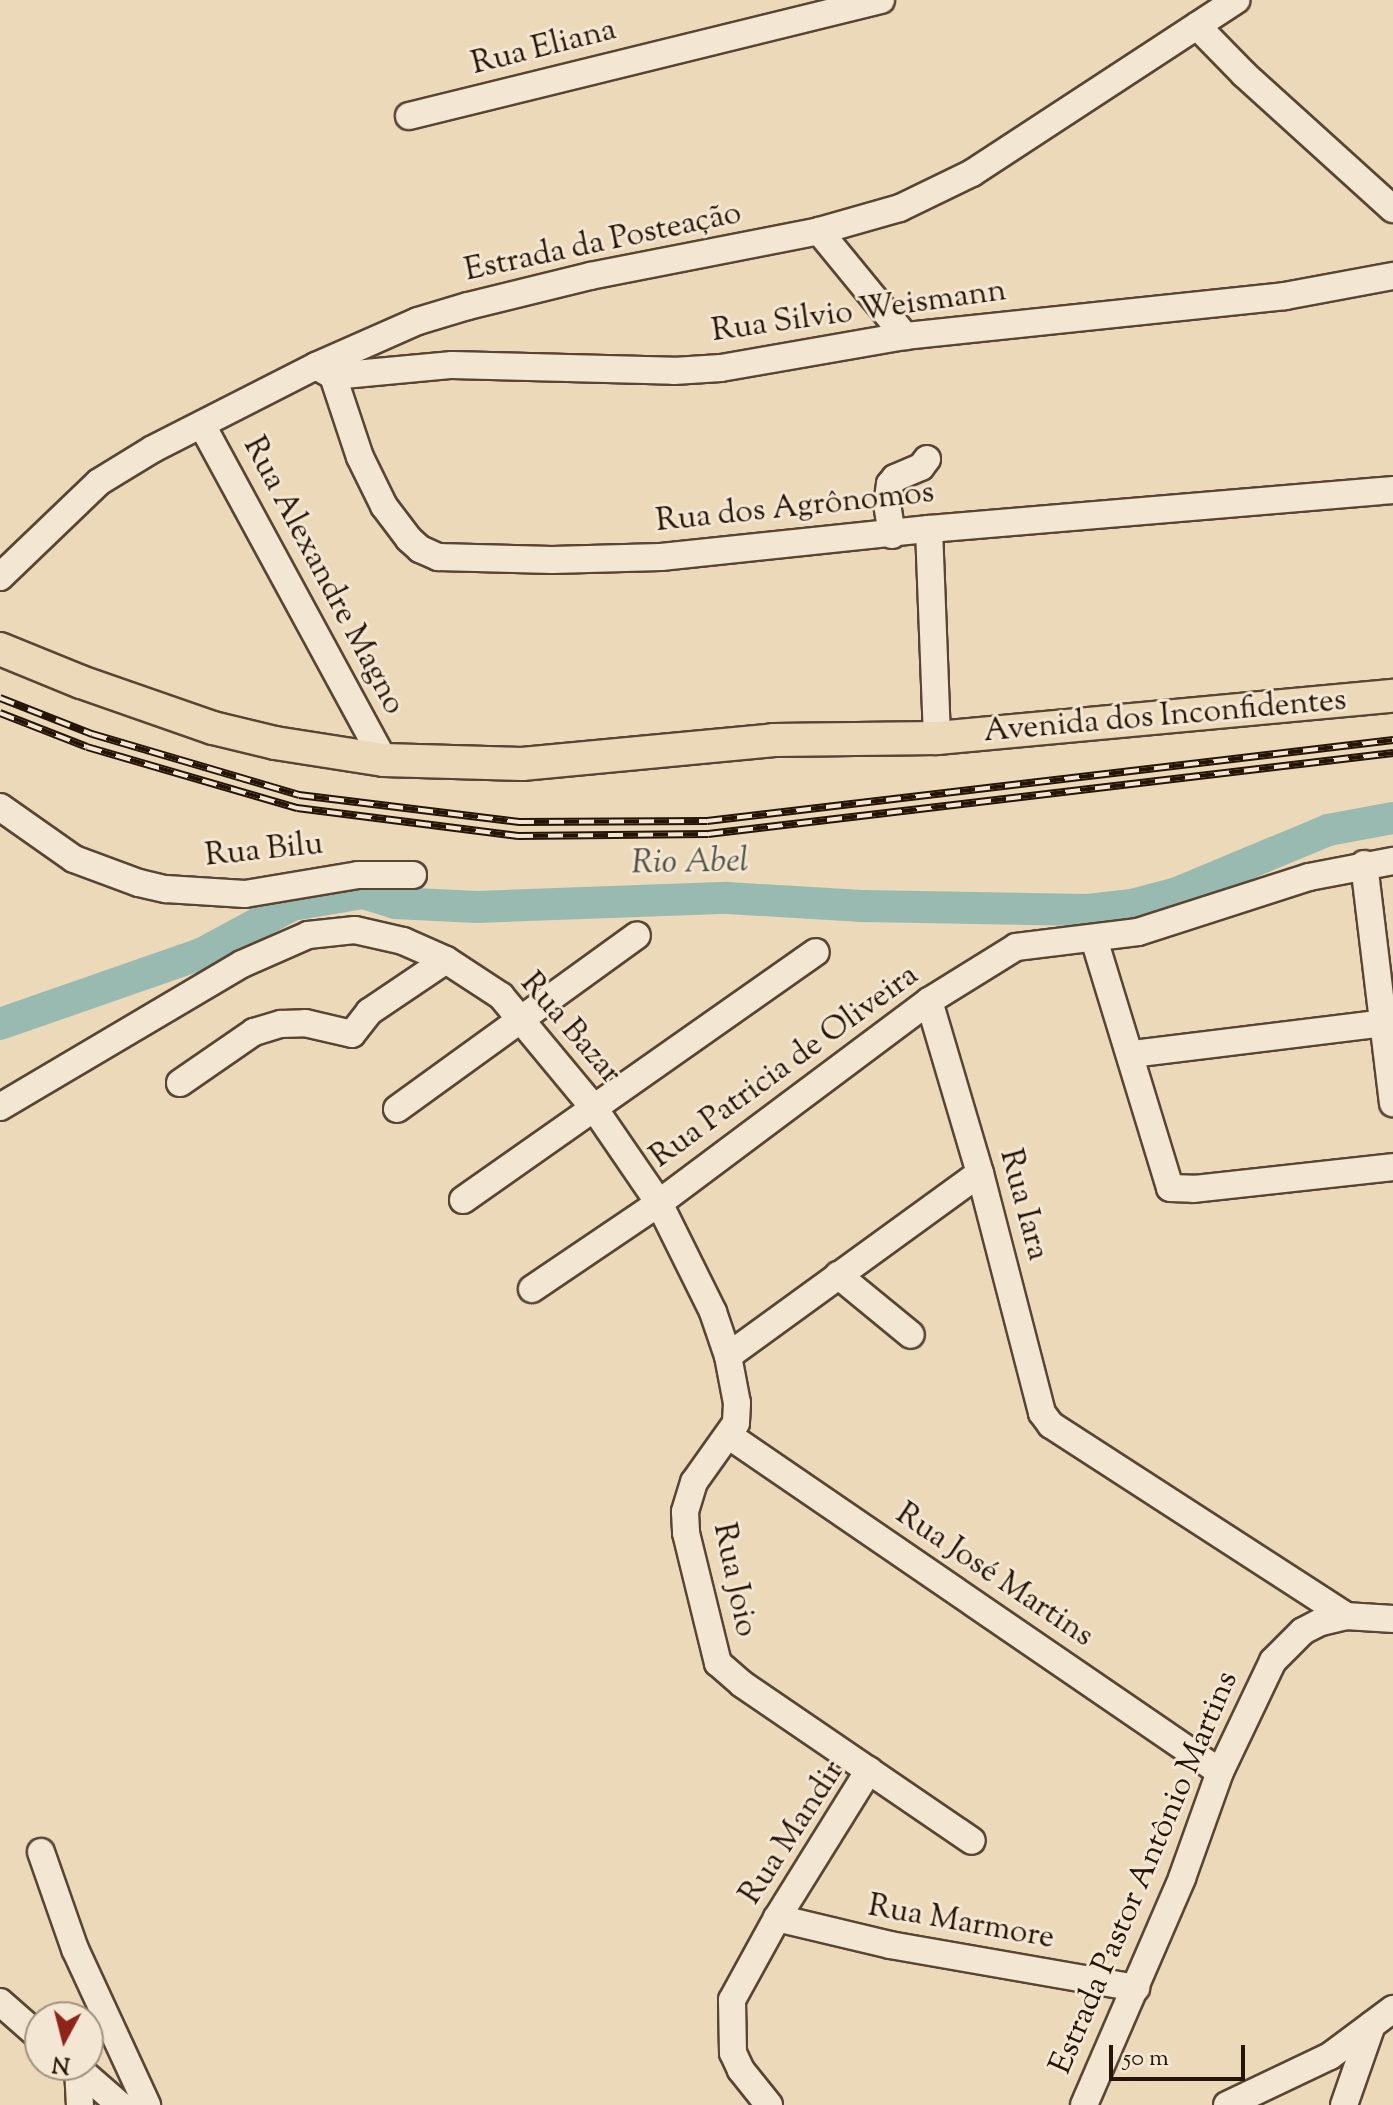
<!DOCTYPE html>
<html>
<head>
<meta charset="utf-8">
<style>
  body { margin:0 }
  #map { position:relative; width:1393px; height:2105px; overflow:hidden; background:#ecd9b9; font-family:"Sorts Mill Goudy",serif }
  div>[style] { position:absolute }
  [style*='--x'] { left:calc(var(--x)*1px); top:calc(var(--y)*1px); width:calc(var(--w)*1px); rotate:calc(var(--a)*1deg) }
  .river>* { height:32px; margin:-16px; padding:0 16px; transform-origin:16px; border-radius:16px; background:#99bab1 }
  .roads { filter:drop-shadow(2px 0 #584534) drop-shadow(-2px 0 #584534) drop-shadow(0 2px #584534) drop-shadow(0 -2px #584534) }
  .minor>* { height:26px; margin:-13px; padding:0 13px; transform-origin:13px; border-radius:13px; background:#f3e6d2 }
  .major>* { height:32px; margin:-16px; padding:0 16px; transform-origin:16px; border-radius:16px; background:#ecd9b9 }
  .rail>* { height:8px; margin-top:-4px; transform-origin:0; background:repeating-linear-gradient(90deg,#f3e6d2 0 15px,#261407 0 30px); box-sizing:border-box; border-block:2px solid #261407 }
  span { translate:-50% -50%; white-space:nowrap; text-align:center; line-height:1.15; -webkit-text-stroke:6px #f3e6d2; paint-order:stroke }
  .street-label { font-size:32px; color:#261407 }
  .water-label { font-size:34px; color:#4e4e42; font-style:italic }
  .north { position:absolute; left:24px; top:2001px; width:80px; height:80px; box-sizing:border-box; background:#f3e6d2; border:2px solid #a19281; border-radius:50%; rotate:187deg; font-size:22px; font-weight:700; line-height:32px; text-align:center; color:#261407 }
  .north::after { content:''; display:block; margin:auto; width:28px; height:36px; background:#8f2418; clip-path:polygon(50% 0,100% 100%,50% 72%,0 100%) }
  .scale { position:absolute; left:1109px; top:2045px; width:136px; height:36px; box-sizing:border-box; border:4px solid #261407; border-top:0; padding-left:10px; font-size:24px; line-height:28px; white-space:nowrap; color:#261407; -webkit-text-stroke:6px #f3e6d2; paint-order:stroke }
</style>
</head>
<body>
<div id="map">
  <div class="river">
    <i style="--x:0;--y:1024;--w:213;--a:-19.2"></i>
    <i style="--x:201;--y:954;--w:103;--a:-28.3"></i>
    <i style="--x:292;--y:905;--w:72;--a:-9.6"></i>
    <i style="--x:363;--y:893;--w:34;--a:17"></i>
    <i style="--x:395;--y:903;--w:82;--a:2.8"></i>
    <i style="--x:477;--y:907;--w:250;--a:-2.1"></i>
    <i style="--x:727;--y:898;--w:135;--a:3.4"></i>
    <i style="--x:862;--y:906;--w:226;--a:1"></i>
    <i style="--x:1088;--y:910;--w:44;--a:-6.5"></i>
    <i style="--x:1132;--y:905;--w:47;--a:-14.9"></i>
    <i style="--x:1177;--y:893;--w:164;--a:-22.6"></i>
    <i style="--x:1328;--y:830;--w:66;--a:-10.5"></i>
  </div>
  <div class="roads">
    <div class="minor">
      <i style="--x:1197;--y:26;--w:67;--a:45.6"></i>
      <i style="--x:1244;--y:74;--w:201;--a:42.2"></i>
      <i style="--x:409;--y:116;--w:486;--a:-13.8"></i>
      <i style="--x:819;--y:231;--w:136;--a:50.7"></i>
      <i style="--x:316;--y:366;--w:20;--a:30"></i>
      <i style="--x:333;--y:376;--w:85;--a:71.6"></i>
      <i style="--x:360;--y:457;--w:55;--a:63.9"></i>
      <i style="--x:384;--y:506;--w:41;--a:52.9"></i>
      <i style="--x:409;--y:539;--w:15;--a:42"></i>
      <i style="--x:420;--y:549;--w:20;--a:24"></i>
      <i style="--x:438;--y:557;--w:114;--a:1.5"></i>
      <i style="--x:552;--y:560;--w:109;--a:-1.6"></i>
      <i style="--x:661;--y:557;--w:269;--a:-6"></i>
      <i style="--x:929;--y:529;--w:466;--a:-4.8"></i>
      <i style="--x:333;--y:376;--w:120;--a:-5.3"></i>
      <i style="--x:452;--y:365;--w:222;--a:1.5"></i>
      <i style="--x:674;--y:371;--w:47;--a:-3.7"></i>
      <i style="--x:721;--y:368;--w:187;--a:-9.9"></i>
      <i style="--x:905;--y:336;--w:382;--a:-6"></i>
      <i style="--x:1285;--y:296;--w:110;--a:-10.5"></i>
      <i style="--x:202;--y:425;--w:381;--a:61.5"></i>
      <i style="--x:929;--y:529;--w:209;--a:87.8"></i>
      <i style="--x:892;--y:535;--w:30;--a:-99"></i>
      <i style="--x:887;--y:505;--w:21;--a:-82"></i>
      <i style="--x:890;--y:484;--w:8;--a:-50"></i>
      <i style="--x:895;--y:478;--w:28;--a:-23"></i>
      <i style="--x:921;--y:467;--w:10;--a:-53"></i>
      <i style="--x:0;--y:577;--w:137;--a:-43.8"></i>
      <i style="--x:99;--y:482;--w:63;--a:-31.4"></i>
      <i style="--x:153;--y:449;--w:183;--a:-27"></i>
      <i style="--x:316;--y:366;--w:111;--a:-23.8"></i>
      <i style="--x:418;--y:321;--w:52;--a:-16.7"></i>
      <i style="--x:468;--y:306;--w:126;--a:-13.8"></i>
      <i style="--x:590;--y:276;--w:233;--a:-11.1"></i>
      <i style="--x:819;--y:231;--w:84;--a:-15.9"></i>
      <i style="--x:900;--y:208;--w:80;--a:-25.9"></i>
      <i style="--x:972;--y:173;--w:316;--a:-33.2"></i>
      <i style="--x:0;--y:807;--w:90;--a:35.1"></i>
      <i style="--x:74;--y:859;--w:69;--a:20.3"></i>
      <i style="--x:139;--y:883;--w:28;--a:13"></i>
      <i style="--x:166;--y:889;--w:79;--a:3.6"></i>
      <i style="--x:245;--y:894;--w:115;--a:-9.5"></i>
      <i style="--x:358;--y:875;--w:55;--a:0"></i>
      <i style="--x:1364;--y:864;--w:241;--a:83.1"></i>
      <i style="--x:1094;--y:939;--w:260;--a:73"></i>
      <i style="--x:1170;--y:1188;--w:24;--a:2"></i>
      <i style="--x:1194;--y:1189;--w:200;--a:-6.3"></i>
      <i style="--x:929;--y:1001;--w:179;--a:73.5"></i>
      <i style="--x:980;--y:1173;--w:248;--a:75.5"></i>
      <i style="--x:1042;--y:1413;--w:15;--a:53"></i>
      <i style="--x:1051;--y:1425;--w:351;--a:32.9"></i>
      <i style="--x:1132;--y:1054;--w:253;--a:-7"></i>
      <i style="--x:180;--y:1083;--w:90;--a:-34.6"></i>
      <i style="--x:254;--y:1032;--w:28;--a:-17"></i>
      <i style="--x:281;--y:1024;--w:24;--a:-2"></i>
      <i style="--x:305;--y:1023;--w:48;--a:13.2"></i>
      <i style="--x:352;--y:1034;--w:28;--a:-52"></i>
      <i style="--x:369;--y:1012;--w:93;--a:-34"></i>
      <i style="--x:0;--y:1107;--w:281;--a:-30.6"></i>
      <i style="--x:242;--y:964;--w:72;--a:-23.7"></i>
      <i style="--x:308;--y:935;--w:47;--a:-6.1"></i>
      <i style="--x:355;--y:930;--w:49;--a:12.9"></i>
      <i style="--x:403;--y:941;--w:47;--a:23.8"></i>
      <i style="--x:446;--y:960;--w:66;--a:33.2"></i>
      <i style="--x:501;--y:996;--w:146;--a:50.3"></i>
      <i style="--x:594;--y:1108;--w:115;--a:55.6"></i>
      <i style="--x:659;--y:1203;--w:122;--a:63.6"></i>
      <i style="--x:713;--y:1312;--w:46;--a:71.2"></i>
      <i style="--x:728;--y:1356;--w:48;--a:79.2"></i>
      <i style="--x:737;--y:1403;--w:20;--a:93"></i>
      <i style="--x:736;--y:1423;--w:72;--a:125.4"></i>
      <i style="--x:694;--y:1482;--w:31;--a:107"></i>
      <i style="--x:685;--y:1512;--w:21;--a:87"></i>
      <i style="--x:686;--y:1533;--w:134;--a:76.2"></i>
      <i style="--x:718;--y:1663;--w:32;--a:41"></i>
      <i style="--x:742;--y:1684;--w:278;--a:34.3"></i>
      <i style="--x:397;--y:1109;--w:296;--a:-35.9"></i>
      <i style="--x:463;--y:1200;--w:431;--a:-35.1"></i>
      <i style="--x:838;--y:1275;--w:94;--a:39.4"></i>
      <i style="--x:532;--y:1289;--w:153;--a:-34.1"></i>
      <i style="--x:659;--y:1203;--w:337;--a:-36.8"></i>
      <i style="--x:929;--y:1001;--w:102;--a:-31.8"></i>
      <i style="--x:1016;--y:947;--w:123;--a:-7"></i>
      <i style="--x:1138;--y:932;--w:180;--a:-17.8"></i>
      <i style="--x:1309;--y:877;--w:86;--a:-10.8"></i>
      <i style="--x:728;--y:1356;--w:311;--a:-36"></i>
      <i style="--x:728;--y:1435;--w:596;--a:34.41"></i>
      <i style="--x:41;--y:1852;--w:103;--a:70.7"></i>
      <i style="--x:75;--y:1949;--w:172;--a:65.2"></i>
      <i style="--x:777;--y:1918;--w:116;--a:13.4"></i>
      <i style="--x:890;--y:1945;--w:250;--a:9.9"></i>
      <i style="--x:0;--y:2002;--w:53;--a:41.2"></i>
      <i style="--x:74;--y:2065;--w:61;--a:41"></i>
      <i style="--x:78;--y:2068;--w:37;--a:87"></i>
      <i style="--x:769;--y:2105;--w:45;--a:-128.7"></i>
      <i style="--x:741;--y:2070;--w:19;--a:-115"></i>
      <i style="--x:733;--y:2053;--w:53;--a:-91.1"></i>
      <i style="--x:732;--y:2000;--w:94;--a:-61.2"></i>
      <i style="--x:777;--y:1918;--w:174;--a:-58.1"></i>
      <i style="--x:1084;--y:2105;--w:247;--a:-66.6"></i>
      <i style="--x:1182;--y:1878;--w:113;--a:-70.3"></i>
      <i style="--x:1220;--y:1772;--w:123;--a:-64.5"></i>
      <i style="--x:1273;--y:1661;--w:42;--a:-45"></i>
      <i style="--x:1303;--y:1631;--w:20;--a:-27"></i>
      <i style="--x:1321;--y:1622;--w:26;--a:-13"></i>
      <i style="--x:1346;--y:1616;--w:47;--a:3.7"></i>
      <i style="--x:1227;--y:2105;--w:114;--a:-25.4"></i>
      <i style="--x:1330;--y:2056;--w:79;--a:-36.7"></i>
      <i style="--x:1344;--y:2105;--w:85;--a:-70.7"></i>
    </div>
    <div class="major">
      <i style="--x:0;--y:649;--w:87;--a:22.2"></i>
      <i style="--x:81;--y:682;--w:140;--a:19.2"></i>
      <i style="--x:213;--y:728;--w:64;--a:13.6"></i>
      <i style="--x:275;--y:743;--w:110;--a:8.9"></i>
      <i style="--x:384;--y:760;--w:138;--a:1.7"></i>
      <i style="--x:522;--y:764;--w:253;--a:-5.4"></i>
      <i style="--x:774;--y:740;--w:163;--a:-0.7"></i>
      <i style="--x:937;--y:738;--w:458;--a:-5.3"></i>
    </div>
  </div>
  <div class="rail">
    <i style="--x:0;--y:698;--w:99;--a:21.4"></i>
    <i style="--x:92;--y:734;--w:216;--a:16.4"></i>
    <i style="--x:299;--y:795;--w:222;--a:7"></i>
    <i style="--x:519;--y:822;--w:188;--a:-0.3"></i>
    <i style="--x:707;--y:821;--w:691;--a:-6.73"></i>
    <i style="--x:0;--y:713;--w:93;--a:21.3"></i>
    <i style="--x:87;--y:747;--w:219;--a:16.2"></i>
    <i style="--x:297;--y:808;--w:223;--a:7.2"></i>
    <i style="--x:518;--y:836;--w:190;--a:-0.6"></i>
    <i style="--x:708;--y:834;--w:690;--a:-6.74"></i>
  </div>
  <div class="street-label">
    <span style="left:544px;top:48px;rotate:-14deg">Rua Eliana</span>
    <span style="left:603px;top:243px;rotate:-12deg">Estrada da Posteação</span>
    <span style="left:859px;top:312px;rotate:-8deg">Rua Silvio Weismann</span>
    <span style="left:795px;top:508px;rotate:-6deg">Rua dos Agrônomos</span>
    <span style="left:323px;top:576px;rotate:62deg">Rua Alexandre Magno</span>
    <span style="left:1165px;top:717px;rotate:-5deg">Avenida dos Inconfidentes</span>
    <span style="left:264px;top:851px;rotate:-6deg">Rua Bilu</span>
    <span style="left:570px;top:1029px;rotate:49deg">Rua Bazar</span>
    <span style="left:785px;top:1067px;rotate:-36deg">Rua Patricia de Oliveira</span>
    <span style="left:1023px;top:1205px;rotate:75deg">Rua Iara</span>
    <span style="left:994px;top:1576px;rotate:34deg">Rua José Martins</span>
    <span style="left:734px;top:1580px;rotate:78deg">Rua Joio</span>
    <span style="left:793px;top:1833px;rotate:-57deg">Rua Mandir</span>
    <span style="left:1145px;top:1873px;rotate:-67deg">Estrada Pastor Antônio Martins</span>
    <span style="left:961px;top:1923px;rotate:10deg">Rua Marmore</span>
  </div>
  <div class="water-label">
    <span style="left:690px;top:863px;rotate:-1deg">Rio Abel</span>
  </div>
  <div class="north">N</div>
  <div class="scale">50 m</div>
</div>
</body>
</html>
